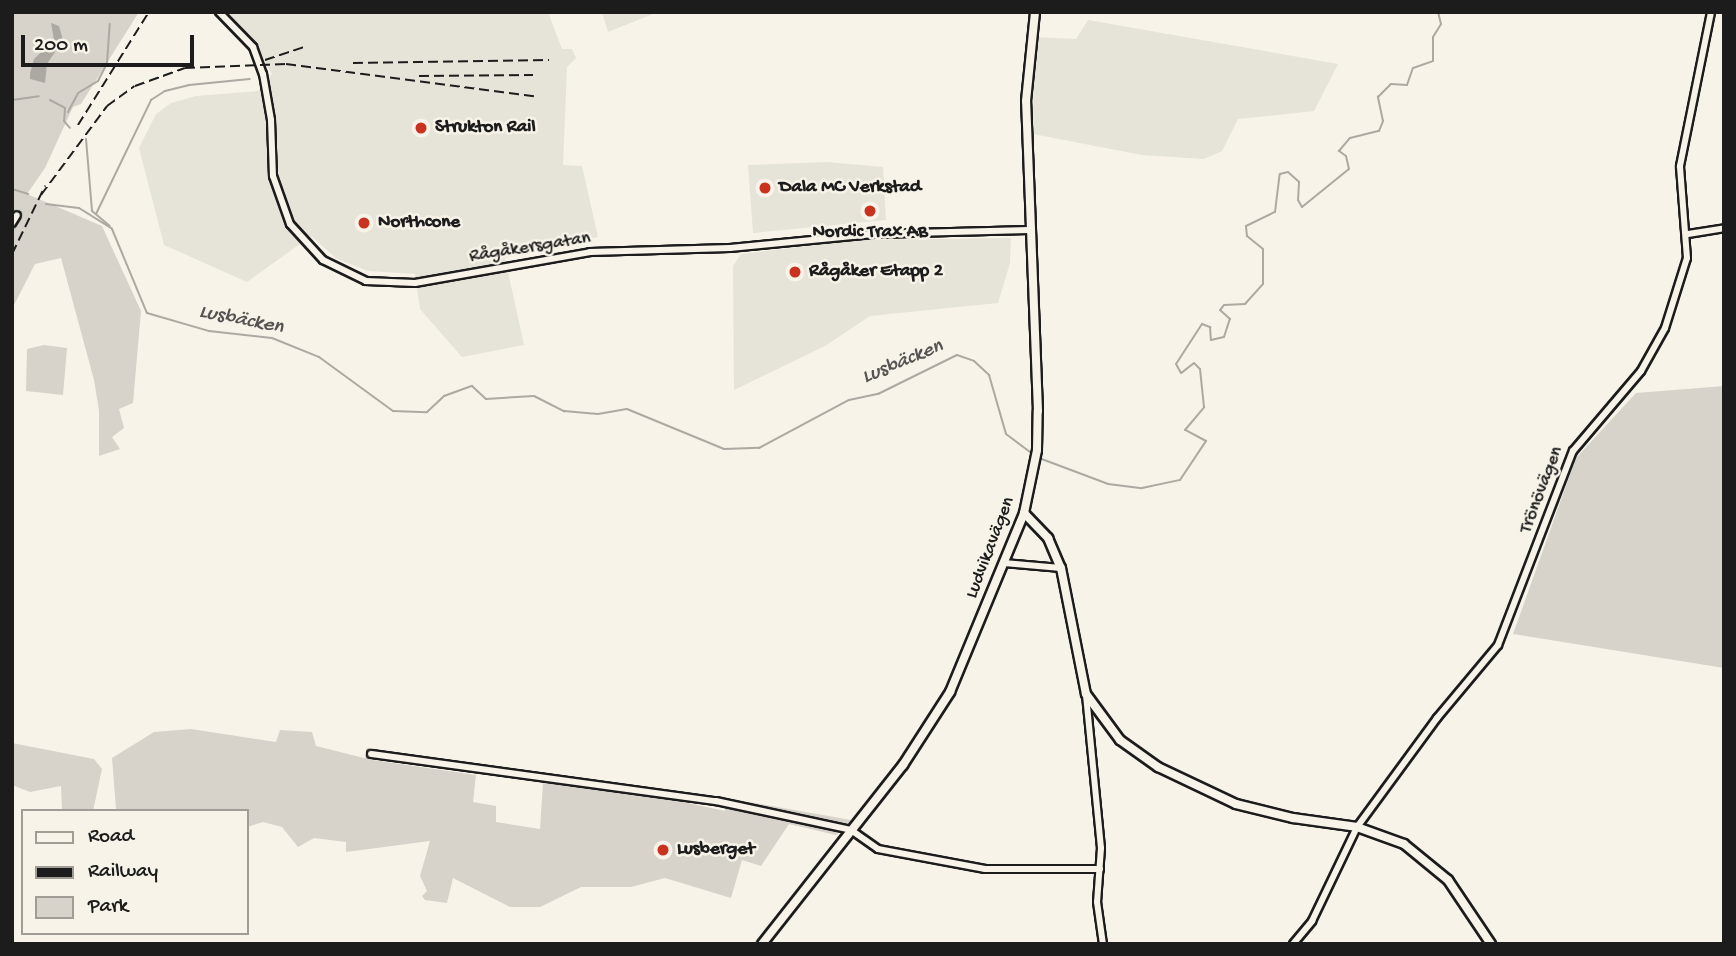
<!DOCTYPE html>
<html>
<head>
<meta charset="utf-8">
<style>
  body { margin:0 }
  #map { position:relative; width:1736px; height:956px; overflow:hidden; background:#f7f3e8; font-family:"Gochi Hand",sans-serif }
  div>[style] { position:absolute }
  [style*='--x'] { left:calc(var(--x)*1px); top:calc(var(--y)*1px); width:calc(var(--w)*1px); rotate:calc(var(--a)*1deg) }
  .built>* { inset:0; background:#e6e3d9 }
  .green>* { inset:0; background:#d7d3cb }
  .water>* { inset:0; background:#aca9a2 }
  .stream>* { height:2px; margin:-1px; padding:0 1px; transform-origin:1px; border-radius:1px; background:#aca9a2 }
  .roads { filter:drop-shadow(2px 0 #1c1c1c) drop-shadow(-2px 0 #1c1c1c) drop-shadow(0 2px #1c1c1c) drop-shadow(0 -2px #1c1c1c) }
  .minor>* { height:6px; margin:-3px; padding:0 3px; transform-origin:3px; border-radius:3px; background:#f7f3e8 }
  .tertiary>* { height:8px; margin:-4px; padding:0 4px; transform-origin:4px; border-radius:4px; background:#f7f3e8 }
  .rail>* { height:2px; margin-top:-1px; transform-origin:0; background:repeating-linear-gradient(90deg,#1c1c1c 0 10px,transparent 0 15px) }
  .dots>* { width:19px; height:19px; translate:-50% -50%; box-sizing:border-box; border:4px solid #f7f3e8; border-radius:50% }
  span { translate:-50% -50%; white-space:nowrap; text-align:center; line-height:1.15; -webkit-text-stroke:5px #f7f3e8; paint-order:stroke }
  .poi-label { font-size:19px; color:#1c1c1c; font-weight:700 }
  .left { translate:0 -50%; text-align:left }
  .street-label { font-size:19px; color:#1c1c1c }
  .water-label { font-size:21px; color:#565452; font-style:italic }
  .frame { position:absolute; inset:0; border:14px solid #1c1c1c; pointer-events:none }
  .legend { position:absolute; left:21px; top:809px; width:228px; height:126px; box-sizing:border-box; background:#f7f3e8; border:2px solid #9f9d96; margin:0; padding:9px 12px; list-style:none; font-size:21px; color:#1c1c1c }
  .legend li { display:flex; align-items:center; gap:14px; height:35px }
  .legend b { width:35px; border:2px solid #9f9d96 }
  .scale { position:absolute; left:21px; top:35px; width:173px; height:32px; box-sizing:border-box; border:4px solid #1c1c1c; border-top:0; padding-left:9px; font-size:21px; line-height:24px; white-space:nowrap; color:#1c1c1c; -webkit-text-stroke:5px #f7f3e8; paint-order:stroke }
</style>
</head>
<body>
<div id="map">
  <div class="built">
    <i style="clip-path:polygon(225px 12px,548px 12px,562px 49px,572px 49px,576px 58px,567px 67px,563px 165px,582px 166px,598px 237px,505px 258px,524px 345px,462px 357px,420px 309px,415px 274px,368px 271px,337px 259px,311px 236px,247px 282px,164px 245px,139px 148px,156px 114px,171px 103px,196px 96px,258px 91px,272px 74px,242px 27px)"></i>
    <i style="clip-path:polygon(602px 12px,658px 12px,608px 32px)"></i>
    <i style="clip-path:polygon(1088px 20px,1242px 47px,1338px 64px,1314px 111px,1238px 119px,1222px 151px,1204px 159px,1142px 155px,1033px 134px,1034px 37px,1076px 39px)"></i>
    <i style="clip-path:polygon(827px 162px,883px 167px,886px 220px,753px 233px,748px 165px)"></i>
    <i style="clip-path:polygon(1011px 238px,1010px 263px,998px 303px,870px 316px,825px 346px,734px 390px,733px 266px,741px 254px,858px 240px)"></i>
  </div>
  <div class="green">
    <i style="clip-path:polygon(12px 12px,139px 12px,81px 104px,73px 107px,45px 168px,27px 194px,102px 226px,141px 311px,133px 403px,119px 409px,124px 428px,112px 437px,120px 449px,99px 456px,99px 411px,94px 380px,61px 258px,35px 264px,12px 309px)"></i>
    <i style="clip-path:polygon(44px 345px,67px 348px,63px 395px,26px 391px,27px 349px)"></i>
    <i style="clip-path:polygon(1724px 386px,1724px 668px,1513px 634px,1576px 458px,1636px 393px)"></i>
    <i style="clip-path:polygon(191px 729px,276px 742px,280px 730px,312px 732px,316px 746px,372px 760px,476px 775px,473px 802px,496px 806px,496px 822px,540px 829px,543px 783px,627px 790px,725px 811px,726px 798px,851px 820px,836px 835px,789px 824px,761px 866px,742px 860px,731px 898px,665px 878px,631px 887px,581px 887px,540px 907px,510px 907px,453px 878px,447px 903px,425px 900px,422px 896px,427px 891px,420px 876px,430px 841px,346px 852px,346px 842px,314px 838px,298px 847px,282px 827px,263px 822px,247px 827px,247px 811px,116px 809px,112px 758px,154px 732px)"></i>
    <i style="clip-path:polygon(12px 743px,94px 759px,102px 769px,93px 811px,62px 811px,61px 786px,30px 792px,12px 785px)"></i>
  </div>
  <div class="water">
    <i style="clip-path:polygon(51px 23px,59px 26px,63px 40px,47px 64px,45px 83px,30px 79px,30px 73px,34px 59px,54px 40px)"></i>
  </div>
  <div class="stream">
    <i style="--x:1465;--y:12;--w:9;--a:0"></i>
    <i style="--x:12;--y:100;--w:27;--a:-8"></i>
    <i style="--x:50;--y:100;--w:17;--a:28"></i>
    <i style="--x:65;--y:108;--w:13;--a:94"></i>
    <i style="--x:64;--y:121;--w:9;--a:49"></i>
    <i style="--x:68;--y:112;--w:21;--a:-62"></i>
    <i style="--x:78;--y:93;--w:23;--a:-31"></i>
    <i style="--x:98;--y:81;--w:20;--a:-63"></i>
    <i style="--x:107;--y:63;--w:39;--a:-86"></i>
    <i style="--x:86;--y:139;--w:72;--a:85.2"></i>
    <i style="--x:92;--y:211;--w:23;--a:40"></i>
    <i style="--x:12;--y:189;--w:17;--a:17"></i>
    <i style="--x:46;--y:204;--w:33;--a:7"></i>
    <i style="--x:79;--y:208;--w:39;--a:32"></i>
    <i style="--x:112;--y:229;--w:91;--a:67.4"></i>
    <i style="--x:147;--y:313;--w:65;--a:16.2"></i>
    <i style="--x:209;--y:331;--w:63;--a:6.3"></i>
    <i style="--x:272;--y:338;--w:51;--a:22"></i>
    <i style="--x:319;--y:357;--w:92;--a:36.1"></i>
    <i style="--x:393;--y:411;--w:34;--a:2"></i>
    <i style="--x:427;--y:412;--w:23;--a:-43"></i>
    <i style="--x:444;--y:396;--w:30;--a:-20"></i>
    <i style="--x:472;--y:386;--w:19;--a:43"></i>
    <i style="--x:486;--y:399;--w:48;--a:-3.6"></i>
    <i style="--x:534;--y:396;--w:34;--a:27"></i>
    <i style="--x:564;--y:411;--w:34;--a:5"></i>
    <i style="--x:598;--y:414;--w:29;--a:-10"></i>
    <i style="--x:627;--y:409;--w:105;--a:22.4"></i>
    <i style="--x:724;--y:449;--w:35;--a:-2"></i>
    <i style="--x:759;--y:448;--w:102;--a:-28.1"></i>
    <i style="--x:849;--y:400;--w:30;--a:-12"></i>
    <i style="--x:878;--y:394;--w:88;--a:-26.3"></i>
    <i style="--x:957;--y:355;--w:18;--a:19"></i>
    <i style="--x:974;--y:361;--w:21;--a:43"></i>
    <i style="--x:989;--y:375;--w:61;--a:73.9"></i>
    <i style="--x:1006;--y:434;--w:35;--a:37"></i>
    <i style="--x:96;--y:214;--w:127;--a:-64.2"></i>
    <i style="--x:151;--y:100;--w:17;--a:-33"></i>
    <i style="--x:165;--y:91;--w:25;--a:-14"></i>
    <i style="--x:189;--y:85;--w:61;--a:-5.6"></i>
    <i style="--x:1039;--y:458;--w:74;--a:20.6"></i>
    <i style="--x:1108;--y:484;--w:34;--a:7"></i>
    <i style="--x:1142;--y:488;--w:39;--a:-12"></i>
    <i style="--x:1180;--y:480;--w:47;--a:-56.3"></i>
    <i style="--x:1206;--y:441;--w:24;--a:-152"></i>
    <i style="--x:1185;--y:430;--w:30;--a:-50"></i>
    <i style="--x:1204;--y:407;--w:38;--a:-96"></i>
    <i style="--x:1200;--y:369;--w:8;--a:-135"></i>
    <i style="--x:1194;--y:363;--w:16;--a:142"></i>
    <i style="--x:1181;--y:373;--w:10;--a:-119"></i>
    <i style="--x:1176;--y:364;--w:48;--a:-57"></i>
    <i style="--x:1202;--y:324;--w:9;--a:21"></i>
    <i style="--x:1210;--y:327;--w:13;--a:86"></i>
    <i style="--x:1211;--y:340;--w:13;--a:-13"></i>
    <i style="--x:1224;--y:337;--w:19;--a:-72"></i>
    <i style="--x:1230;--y:319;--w:13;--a:-138"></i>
    <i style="--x:1220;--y:310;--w:6;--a:-51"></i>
    <i style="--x:1224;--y:305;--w:21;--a:-3"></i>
    <i style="--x:1245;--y:304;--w:27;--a:-48"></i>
    <i style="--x:1263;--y:284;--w:35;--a:-90"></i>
    <i style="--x:1263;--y:249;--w:21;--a:-141"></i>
    <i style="--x:1247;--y:236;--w:10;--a:-96"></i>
    <i style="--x:1246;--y:226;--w:32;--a:-26"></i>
    <i style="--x:1275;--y:212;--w:38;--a:-83"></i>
    <i style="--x:1280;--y:174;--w:8;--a:-14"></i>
    <i style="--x:1288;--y:172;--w:15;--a:42"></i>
    <i style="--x:1299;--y:182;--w:18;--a:93"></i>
    <i style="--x:1298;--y:200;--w:8;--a:60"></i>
    <i style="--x:1302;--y:207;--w:60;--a:-39"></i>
    <i style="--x:1349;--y:169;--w:13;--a:-103"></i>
    <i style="--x:1346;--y:156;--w:9;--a:-144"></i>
    <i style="--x:1339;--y:151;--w:17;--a:-50"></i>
    <i style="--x:1350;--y:138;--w:30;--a:-14"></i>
    <i style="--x:1379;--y:131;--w:11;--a:-68"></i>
    <i style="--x:1383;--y:121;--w:25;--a:-102"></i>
    <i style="--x:1378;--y:97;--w:18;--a:-45"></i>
    <i style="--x:1391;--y:84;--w:16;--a:4"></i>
    <i style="--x:1407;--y:85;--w:18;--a:-71"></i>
    <i style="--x:1413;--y:68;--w:21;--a:-19"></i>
    <i style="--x:1433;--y:61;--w:24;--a:-90"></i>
    <i style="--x:1433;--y:37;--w:15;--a:-58"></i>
    <i style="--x:1441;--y:24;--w:12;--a:-104"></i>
  </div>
  <div class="roads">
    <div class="minor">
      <i style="--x:219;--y:12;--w:49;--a:45.8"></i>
      <i style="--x:253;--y:47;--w:29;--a:70"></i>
      <i style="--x:263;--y:74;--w:47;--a:80.1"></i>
      <i style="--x:271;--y:120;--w:56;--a:88"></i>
      <i style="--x:273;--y:176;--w:51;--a:70.5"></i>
      <i style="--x:290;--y:224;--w:49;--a:47.5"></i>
      <i style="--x:323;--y:260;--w:48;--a:26"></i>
      <i style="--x:366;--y:281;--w:49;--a:2.3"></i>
      <i style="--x:415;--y:283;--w:178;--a:-10"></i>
      <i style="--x:590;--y:252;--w:140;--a:-1.6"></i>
      <i style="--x:730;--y:248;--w:144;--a:-5.6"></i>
      <i style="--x:873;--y:234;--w:156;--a:-1.5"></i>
      <i style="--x:12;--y:223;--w:9;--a:-58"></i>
      <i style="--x:1688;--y:234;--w:36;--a:-9"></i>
      <i style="--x:1004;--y:563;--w:57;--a:5"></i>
      <i style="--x:1086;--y:695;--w:154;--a:84.4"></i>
      <i style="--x:1101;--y:848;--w:54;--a:94.2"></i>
      <i style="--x:1097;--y:902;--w:42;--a:81.9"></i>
      <i style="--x:371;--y:754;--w:348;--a:7.8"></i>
      <i style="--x:716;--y:801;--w:138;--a:12.1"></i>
      <i style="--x:851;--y:830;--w:33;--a:35"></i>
      <i style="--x:878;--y:849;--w:109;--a:10.6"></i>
      <i style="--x:985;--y:869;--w:115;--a:0"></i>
      <i style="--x:1293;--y:944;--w:30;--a:-50"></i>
      <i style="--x:1312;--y:921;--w:104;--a:-64.4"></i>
      <i style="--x:1357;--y:827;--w:135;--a:-53.7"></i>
      <i style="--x:1437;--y:718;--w:95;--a:-50.1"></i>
      <i style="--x:1498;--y:645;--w:208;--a:-68.9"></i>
      <i style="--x:1573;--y:451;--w:105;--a:-49.6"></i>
      <i style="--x:1641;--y:371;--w:49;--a:-60.8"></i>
      <i style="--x:1665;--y:328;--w:73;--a:-72.6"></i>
      <i style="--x:1687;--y:258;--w:92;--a:-94.4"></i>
      <i style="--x:1680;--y:166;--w:157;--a:-78.6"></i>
    </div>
    <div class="tertiary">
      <i style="--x:1024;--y:513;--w:35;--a:46"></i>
      <i style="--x:1048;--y:538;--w:33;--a:67"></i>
      <i style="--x:1061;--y:568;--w:128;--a:78.8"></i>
      <i style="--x:1086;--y:694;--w:57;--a:53.5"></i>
      <i style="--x:1120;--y:740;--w:47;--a:35.4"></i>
      <i style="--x:1158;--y:767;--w:86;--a:25.4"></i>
      <i style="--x:1236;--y:804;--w:59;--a:13.8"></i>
      <i style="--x:1293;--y:818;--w:65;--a:8"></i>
      <i style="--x:1357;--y:827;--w:50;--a:19.9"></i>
      <i style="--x:1404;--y:844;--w:57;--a:39.3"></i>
      <i style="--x:1448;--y:880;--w:77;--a:56.1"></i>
      <i style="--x:762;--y:944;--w:228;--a:-51.8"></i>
      <i style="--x:903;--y:765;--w:87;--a:-57.2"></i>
      <i style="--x:950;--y:692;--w:194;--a:-67.5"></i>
      <i style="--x:1024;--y:513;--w:64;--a:-78.3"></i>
      <i style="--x:1037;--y:450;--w:39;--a:-89"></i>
      <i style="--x:1038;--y:411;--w:310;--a:-92.2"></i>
      <i style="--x:1026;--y:101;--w:89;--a:-84.2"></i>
    </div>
  </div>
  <div class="rail">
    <i style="--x:265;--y:60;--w:44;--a:-18.4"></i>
    <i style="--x:353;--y:63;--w:196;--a:-0.9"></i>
    <i style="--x:419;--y:76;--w:114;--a:-0.5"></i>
    <i style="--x:78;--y:125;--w:133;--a:-57.9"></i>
    <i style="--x:41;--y:195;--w:111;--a:-53.4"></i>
    <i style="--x:107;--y:106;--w:34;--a:-36"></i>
    <i style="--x:135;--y:86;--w:53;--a:-19.8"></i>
    <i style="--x:185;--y:68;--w:101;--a:-2.3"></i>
    <i style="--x:286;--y:64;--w:250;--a:7.4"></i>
    <i style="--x:12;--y:254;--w:76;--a:-64.1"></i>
  </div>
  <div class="dots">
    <i style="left:421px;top:128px;background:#c8321e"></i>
    <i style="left:765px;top:188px;background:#c8321e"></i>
    <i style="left:870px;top:211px;background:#c8321e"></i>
    <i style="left:364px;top:223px;background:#c8321e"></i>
    <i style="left:795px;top:272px;background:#c8321e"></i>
    <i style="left:663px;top:850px;background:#c8321e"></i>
  </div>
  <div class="poi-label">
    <span class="left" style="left:435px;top:128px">Strukton Rail</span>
    <span class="left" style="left:779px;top:188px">Dala MC Verkstad</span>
    <span class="left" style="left:378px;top:223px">Northcone</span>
    <span style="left:870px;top:233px">Nordic Trax AB</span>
    <span class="left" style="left:809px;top:272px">Rågåker Etapp 2</span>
    <span class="left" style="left:677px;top:850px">Lusberget</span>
  </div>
  <div class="street-label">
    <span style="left:530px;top:248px;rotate:-9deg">Rågåkersgatan</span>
    <span style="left:1542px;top:490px;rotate:-69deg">Trönövägen</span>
    <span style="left:991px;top:548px;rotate:-69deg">Ludvikavägen</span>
  </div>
  <div class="water-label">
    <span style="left:241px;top:321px;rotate:11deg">Lusbäcken</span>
    <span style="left:903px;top:363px;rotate:-23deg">Lusbäcken</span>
  </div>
  <div class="frame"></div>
  <ul class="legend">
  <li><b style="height:9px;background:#f7f3e8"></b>Road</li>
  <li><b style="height:9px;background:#1c1c1c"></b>Railway</li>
  <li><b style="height:19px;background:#d7d3cb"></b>Park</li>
  </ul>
  <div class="scale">200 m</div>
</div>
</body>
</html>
